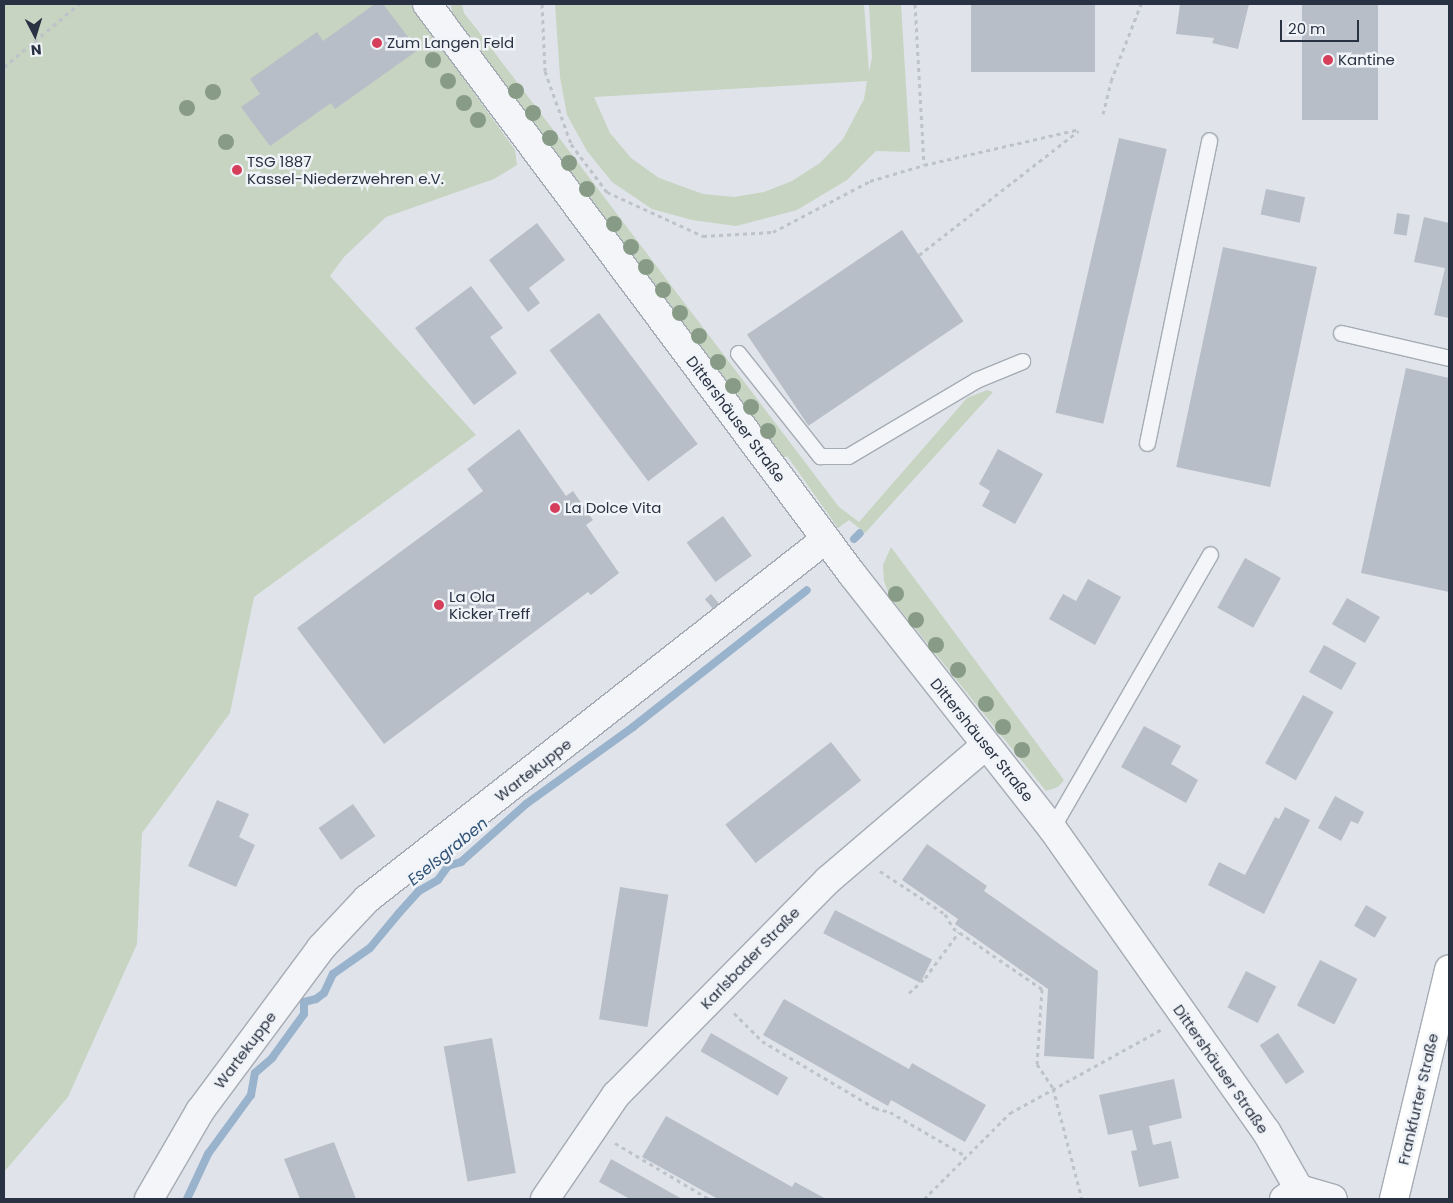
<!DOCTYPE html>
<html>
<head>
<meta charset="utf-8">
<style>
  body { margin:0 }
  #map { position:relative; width:1453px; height:1203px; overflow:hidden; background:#e0e4ea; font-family:Poppins,sans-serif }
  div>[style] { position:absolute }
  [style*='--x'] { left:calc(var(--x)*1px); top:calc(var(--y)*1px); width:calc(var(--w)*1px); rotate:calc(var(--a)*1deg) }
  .green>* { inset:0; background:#c6d4c1 }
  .stream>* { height:8px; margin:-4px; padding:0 4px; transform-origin:4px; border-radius:4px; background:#99b3cc }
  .building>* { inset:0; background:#b7bec7; transform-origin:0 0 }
  .path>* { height:3px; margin-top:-1.5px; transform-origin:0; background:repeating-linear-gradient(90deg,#bec2c9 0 4px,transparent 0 8px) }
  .roads { filter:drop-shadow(1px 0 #a5abb4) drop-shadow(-1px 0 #a5abb4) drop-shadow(0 1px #a5abb4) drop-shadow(0 -1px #a5abb4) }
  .service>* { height:15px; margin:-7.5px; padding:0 7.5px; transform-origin:7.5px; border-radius:7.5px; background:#f3f5f8 }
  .minor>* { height:28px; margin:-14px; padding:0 14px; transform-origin:14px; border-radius:14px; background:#f3f5f8 }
  .secondary>* { height:28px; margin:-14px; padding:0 14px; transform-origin:14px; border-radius:14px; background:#fff }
  .trees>* { width:16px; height:16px; margin:-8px; border-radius:50%; background:#879b86 }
  .dots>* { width:14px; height:14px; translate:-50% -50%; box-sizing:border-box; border:2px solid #f0f3f7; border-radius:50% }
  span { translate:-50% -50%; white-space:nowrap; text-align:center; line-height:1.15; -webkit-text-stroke:5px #f0f3f7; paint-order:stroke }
  .poi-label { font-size:15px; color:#283242 }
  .left { translate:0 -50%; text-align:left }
  .street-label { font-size:15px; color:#283242 }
  .water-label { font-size:16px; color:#305378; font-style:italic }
  .frame { position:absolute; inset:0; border:5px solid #283242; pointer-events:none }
  .north { position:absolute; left:10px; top:10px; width:50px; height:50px; -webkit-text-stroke:4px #f0f3f7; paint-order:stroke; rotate:175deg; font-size:14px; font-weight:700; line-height:20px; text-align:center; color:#283242 }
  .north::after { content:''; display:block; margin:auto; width:18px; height:22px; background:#283242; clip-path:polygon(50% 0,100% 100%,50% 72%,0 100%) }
  .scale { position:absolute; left:1280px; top:20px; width:79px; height:22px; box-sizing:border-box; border:2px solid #283242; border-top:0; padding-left:6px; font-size:15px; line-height:18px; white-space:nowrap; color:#283242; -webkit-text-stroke:4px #f0f3f7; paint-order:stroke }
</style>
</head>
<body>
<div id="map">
  <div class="green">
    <i style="clip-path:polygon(4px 4px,410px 4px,515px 150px,517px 165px,494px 179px,386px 217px,344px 257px,330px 276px,476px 435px,254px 597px,230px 713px,142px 833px,137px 944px,68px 1097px,4px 1172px)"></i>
    <i style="clip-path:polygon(451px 4px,462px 4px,464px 13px,479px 32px,839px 507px,859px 522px,967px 398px,987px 390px,993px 392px,865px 533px,849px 520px,838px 528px,787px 456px,779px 461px,452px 13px)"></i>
    <i style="clip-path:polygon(evenodd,555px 4px,864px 4px,869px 72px,872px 58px,869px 4px,901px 4px,910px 152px,876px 151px,847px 180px,797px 210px,736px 226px,692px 220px,652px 209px,612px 182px,587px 151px,567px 115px,560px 77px,555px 4px,867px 81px,864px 99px,843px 139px,820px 163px,792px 181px,764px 192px,734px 197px,703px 194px,659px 178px,631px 158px,610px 133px,594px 97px,867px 81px)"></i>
    <i style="clip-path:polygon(891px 547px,1064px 780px,1058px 787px,1046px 791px,890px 597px,884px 581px,883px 565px)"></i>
  </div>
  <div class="stream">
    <i style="--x:854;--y:539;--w:8;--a:-45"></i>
    <i style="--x:187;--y:1199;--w:50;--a:-65"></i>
    <i style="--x:208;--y:1154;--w:73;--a:-53.9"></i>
    <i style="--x:251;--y:1095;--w:22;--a:-80"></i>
    <i style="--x:255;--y:1073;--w:23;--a:-41"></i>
    <i style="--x:272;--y:1058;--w:54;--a:-54"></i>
    <i style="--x:304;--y:1014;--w:12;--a:-90"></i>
    <i style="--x:304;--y:1002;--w:12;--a:-14"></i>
    <i style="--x:316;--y:999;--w:10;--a:-37"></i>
    <i style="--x:324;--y:993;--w:21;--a:-65"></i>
    <i style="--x:333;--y:974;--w:45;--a:-35.1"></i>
    <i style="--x:370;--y:948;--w:45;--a:-50.4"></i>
    <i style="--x:399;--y:913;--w:30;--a:-48"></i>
    <i style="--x:419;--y:891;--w:22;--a:-30"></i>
    <i style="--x:438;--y:880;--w:17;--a:-54"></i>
    <i style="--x:448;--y:866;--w:14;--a:-17"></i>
    <i style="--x:461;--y:862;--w:87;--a:-41.7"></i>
    <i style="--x:526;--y:804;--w:132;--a:-35.7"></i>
    <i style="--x:633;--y:727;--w:221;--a:-38.2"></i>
  </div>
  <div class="building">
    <i style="clip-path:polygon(375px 4px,383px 4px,418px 50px,335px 109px,331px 103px,270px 146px,241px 107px,260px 94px,250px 79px,317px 32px,323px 41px)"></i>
    <i style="left:971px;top:4px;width:124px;height:68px"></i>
    <i style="clip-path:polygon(1180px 4px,1249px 4px,1238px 49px,1212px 43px,1214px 38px,1176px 34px)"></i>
    <i style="left:1302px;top:4px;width:76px;height:116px"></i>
    <i style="left:1119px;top:138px;width:49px;height:282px;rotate:13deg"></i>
    <i style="left:1266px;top:189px;width:40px;height:26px;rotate:12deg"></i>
    <i style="left:1397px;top:213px;width:13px;height:21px;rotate:9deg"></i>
    <i style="clip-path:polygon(1424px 217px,1449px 223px,1449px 318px,1434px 315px,1445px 268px,1414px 262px)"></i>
    <i style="clip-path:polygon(537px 223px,565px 260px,529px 288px,540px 303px,528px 312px,489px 260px)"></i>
    <i style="left:902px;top:230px;width:110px;height:187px;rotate:56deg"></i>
    <i style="left:1223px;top:247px;width:96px;height:225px;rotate:12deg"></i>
    <i style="clip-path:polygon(471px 286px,503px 328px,490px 337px,517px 373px,474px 405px,415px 328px)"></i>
    <i style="left:599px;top:313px;width:164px;height:62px;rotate:53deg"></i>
    <i style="clip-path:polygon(1406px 368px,1449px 378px,1449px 592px,1361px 573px)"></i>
    <i style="clip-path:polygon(519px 429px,566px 496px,573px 491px,593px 520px,586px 525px,619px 573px,591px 595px,588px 592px,384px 744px,297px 628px,483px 491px,467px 469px)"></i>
    <i style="clip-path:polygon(998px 449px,1043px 474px,1015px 524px,982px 506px,990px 491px,979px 484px)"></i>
    <i style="left:723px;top:516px;width:49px;height:45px;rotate:54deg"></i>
    <i style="left:1245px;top:558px;width:41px;height:57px;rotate:29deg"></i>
    <i style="clip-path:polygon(1088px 579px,1121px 597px,1095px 645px,1049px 619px,1063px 594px,1076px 601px)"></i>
    <i style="left:711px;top:594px;width:16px;height:8px;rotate:50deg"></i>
    <i style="left:1347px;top:598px;width:38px;height:30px;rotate:30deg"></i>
    <i style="left:1324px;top:645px;width:37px;height:31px;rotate:29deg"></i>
    <i style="left:1303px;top:695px;width:35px;height:78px;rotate:29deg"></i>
    <i style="clip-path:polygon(1144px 726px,1181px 746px,1171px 764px,1198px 780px,1186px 803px,1121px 767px)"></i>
    <i style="left:831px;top:742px;width:49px;height:134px;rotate:52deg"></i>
    <i style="clip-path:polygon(1335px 796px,1364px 812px,1358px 824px,1351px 821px,1341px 841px,1318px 828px)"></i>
    <i style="clip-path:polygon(217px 800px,249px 814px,239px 837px,255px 845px,236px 887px,188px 866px)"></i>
    <i style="left:353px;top:804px;width:39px;height:42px;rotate:55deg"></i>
    <i style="clip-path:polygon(1285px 807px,1310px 820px,1264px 914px,1208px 885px,1219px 862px,1245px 875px,1275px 817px,1279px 819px)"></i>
    <i style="clip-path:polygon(927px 844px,987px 886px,984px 891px,1098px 971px,1094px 1059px,1044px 1056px,1048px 989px,955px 924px,958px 919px,902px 880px)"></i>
    <i style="left:620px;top:887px;width:49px;height:134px;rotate:9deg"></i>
    <i style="left:1366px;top:905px;width:24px;height:24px;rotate:30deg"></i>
    <i style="left:835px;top:910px;width:109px;height:26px;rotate:27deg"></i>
    <i style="left:1320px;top:960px;width:42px;height:51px;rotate:27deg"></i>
    <i style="left:1246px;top:971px;width:34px;height:41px;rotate:27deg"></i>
    <i style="clip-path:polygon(784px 999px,909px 1069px,912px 1063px,986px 1105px,965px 1142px,891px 1100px,888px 1106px,763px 1035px)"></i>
    <i style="left:711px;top:1033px;width:89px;height:21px;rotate:30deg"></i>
    <i style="left:1278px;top:1033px;width:47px;height:22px;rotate:56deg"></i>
    <i style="left:492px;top:1038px;width:137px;height:49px;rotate:80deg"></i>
    <i style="clip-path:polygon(1174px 1079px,1182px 1118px,1149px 1126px,1153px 1145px,1171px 1141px,1179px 1178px,1139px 1187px,1131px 1151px,1137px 1150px,1132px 1130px,1108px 1135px,1099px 1095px)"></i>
    <i style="clip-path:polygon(666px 1116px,792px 1187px,795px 1182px,826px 1199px,718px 1199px,642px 1157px)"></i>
    <i style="clip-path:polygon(334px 1142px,356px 1199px,300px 1199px,284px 1159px)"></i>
    <i style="clip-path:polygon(611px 1159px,682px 1199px,630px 1199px,599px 1182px)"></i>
  </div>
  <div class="path">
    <i style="--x:542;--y:4;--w:67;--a:87.4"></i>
    <i style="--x:545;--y:71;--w:77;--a:70.4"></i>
    <i style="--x:571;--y:144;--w:60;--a:53.1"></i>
    <i style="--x:607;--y:192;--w:106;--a:24.6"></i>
    <i style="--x:703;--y:236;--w:70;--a:-3.3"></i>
    <i style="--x:773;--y:232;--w:110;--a:-27.7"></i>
    <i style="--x:870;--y:181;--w:56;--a:-16.5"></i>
    <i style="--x:915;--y:4;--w:161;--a:86.8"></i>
    <i style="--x:924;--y:165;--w:160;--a:-13"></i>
    <i style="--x:4;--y:67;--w:98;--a:-40"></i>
    <i style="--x:1103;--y:114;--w:34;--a:-76"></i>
    <i style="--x:1111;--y:81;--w:83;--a:-68.7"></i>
    <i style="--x:919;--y:255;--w:202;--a:-37.9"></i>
    <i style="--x:880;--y:871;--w:78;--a:33.5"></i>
    <i style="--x:945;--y:914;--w:16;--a:60"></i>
    <i style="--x:953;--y:928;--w:108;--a:34.4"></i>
    <i style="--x:1042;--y:989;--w:75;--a:93.8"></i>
    <i style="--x:1037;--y:1064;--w:29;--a:56"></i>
    <i style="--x:1053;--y:1088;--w:115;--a:75.4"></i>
    <i style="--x:909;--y:993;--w:22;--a:-43"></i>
    <i style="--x:925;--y:978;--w:57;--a:-53.5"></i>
    <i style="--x:734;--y:1013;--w:40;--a:45"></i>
    <i style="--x:762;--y:1041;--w:131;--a:30.7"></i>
    <i style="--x:875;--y:1108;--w:16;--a:15"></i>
    <i style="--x:890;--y:1112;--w:88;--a:30.1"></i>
    <i style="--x:615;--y:1143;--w:109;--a:30.8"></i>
    <i style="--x:924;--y:1199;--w:122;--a:-45"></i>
    <i style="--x:1010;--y:1113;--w:174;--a:-28.9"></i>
  </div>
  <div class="roads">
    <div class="service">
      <i style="--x:1341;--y:333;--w:111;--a:13"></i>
      <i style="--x:738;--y:353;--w:132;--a:51.5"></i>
      <i style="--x:820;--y:456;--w:28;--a:0"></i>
      <i style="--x:848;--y:456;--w:149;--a:-30.7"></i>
      <i style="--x:976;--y:380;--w:50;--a:-22.4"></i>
      <i style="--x:1147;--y:443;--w:309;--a:-78.4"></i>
      <i style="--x:1052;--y:828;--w:316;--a:-60"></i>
    </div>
    <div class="minor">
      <i style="--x:427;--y:4;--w:711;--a:53.29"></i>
      <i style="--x:852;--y:574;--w:323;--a:51.8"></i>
      <i style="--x:1052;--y:828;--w:371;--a:54.8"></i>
      <i style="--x:1266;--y:1131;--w:67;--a:60.4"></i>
      <i style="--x:149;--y:1199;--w:102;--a:-59.9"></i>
      <i style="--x:200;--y:1111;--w:203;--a:-53.4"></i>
      <i style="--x:321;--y:948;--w:67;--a:-46.8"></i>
      <i style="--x:367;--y:899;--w:583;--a:-38.11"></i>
      <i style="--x:545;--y:1199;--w:126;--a:-55.7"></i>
      <i style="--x:616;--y:1095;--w:302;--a:-45.4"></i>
      <i style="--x:828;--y:880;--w:206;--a:-40.5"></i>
      <i style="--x:1284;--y:1199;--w:18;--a:-34"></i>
      <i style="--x:1299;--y:1189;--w:35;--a:16"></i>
    </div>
    <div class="secondary">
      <i style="--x:1394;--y:1199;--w:236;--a:-76.5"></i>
    </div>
  </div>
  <div class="trees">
    <i style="left:433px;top:60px"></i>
    <i style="left:448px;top:81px"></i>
    <i style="left:516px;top:91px"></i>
    <i style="left:213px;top:92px"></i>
    <i style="left:464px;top:103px"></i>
    <i style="left:187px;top:108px"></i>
    <i style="left:533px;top:113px"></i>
    <i style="left:478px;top:120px"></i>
    <i style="left:550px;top:138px"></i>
    <i style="left:226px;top:142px"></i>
    <i style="left:569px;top:163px"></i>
    <i style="left:587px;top:189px"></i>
    <i style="left:614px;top:224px"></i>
    <i style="left:631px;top:247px"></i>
    <i style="left:646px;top:267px"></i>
    <i style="left:663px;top:290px"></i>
    <i style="left:680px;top:313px"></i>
    <i style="left:699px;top:336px"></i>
    <i style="left:718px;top:362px"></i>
    <i style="left:733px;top:386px"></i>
    <i style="left:751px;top:407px"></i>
    <i style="left:768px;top:431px"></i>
    <i style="left:896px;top:594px"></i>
    <i style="left:916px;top:620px"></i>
    <i style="left:936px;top:645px"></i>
    <i style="left:958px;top:670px"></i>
    <i style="left:986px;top:704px"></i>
    <i style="left:1003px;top:727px"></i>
    <i style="left:1022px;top:750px"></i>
  </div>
  <div class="dots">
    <i style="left:377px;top:43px;background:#d53f5b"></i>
    <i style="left:1328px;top:60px;background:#d53f5b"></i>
    <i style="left:237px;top:170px;background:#d53f5b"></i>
    <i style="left:555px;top:508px;background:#d53f5b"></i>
    <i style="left:439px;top:605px;background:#d53f5b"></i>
  </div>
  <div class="poi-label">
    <span class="left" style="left:387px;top:43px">Zum Langen Feld</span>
    <span class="left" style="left:1338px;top:60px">Kantine</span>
    <span class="left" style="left:247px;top:170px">TSG 1887<br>Kassel-Niederzwehren e.V.</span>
    <span class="left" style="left:565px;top:508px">La Dolce Vita</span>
    <span class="left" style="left:449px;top:605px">La Ola<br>Kicker Treff</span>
  </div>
  <div class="street-label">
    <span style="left:736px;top:419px;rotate:53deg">Dittershäuser Straße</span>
    <span style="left:982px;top:740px;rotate:51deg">Dittershäuser Straße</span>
    <span style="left:533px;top:770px;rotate:-38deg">Wartekuppe</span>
    <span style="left:750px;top:958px;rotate:-46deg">Karlsbader Straße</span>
    <span style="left:245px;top:1050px;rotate:-53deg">Wartekuppe</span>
    <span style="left:1221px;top:1069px;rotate:55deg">Dittershäuser Straße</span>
    <span style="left:1418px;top:1099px;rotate:-77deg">Frankfurter Straße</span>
  </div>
  <div class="water-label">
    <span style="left:448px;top:852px;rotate:-39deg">Eselsgraben</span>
  </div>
  <div class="frame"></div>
  <div class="north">N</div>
  <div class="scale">20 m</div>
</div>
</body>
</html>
